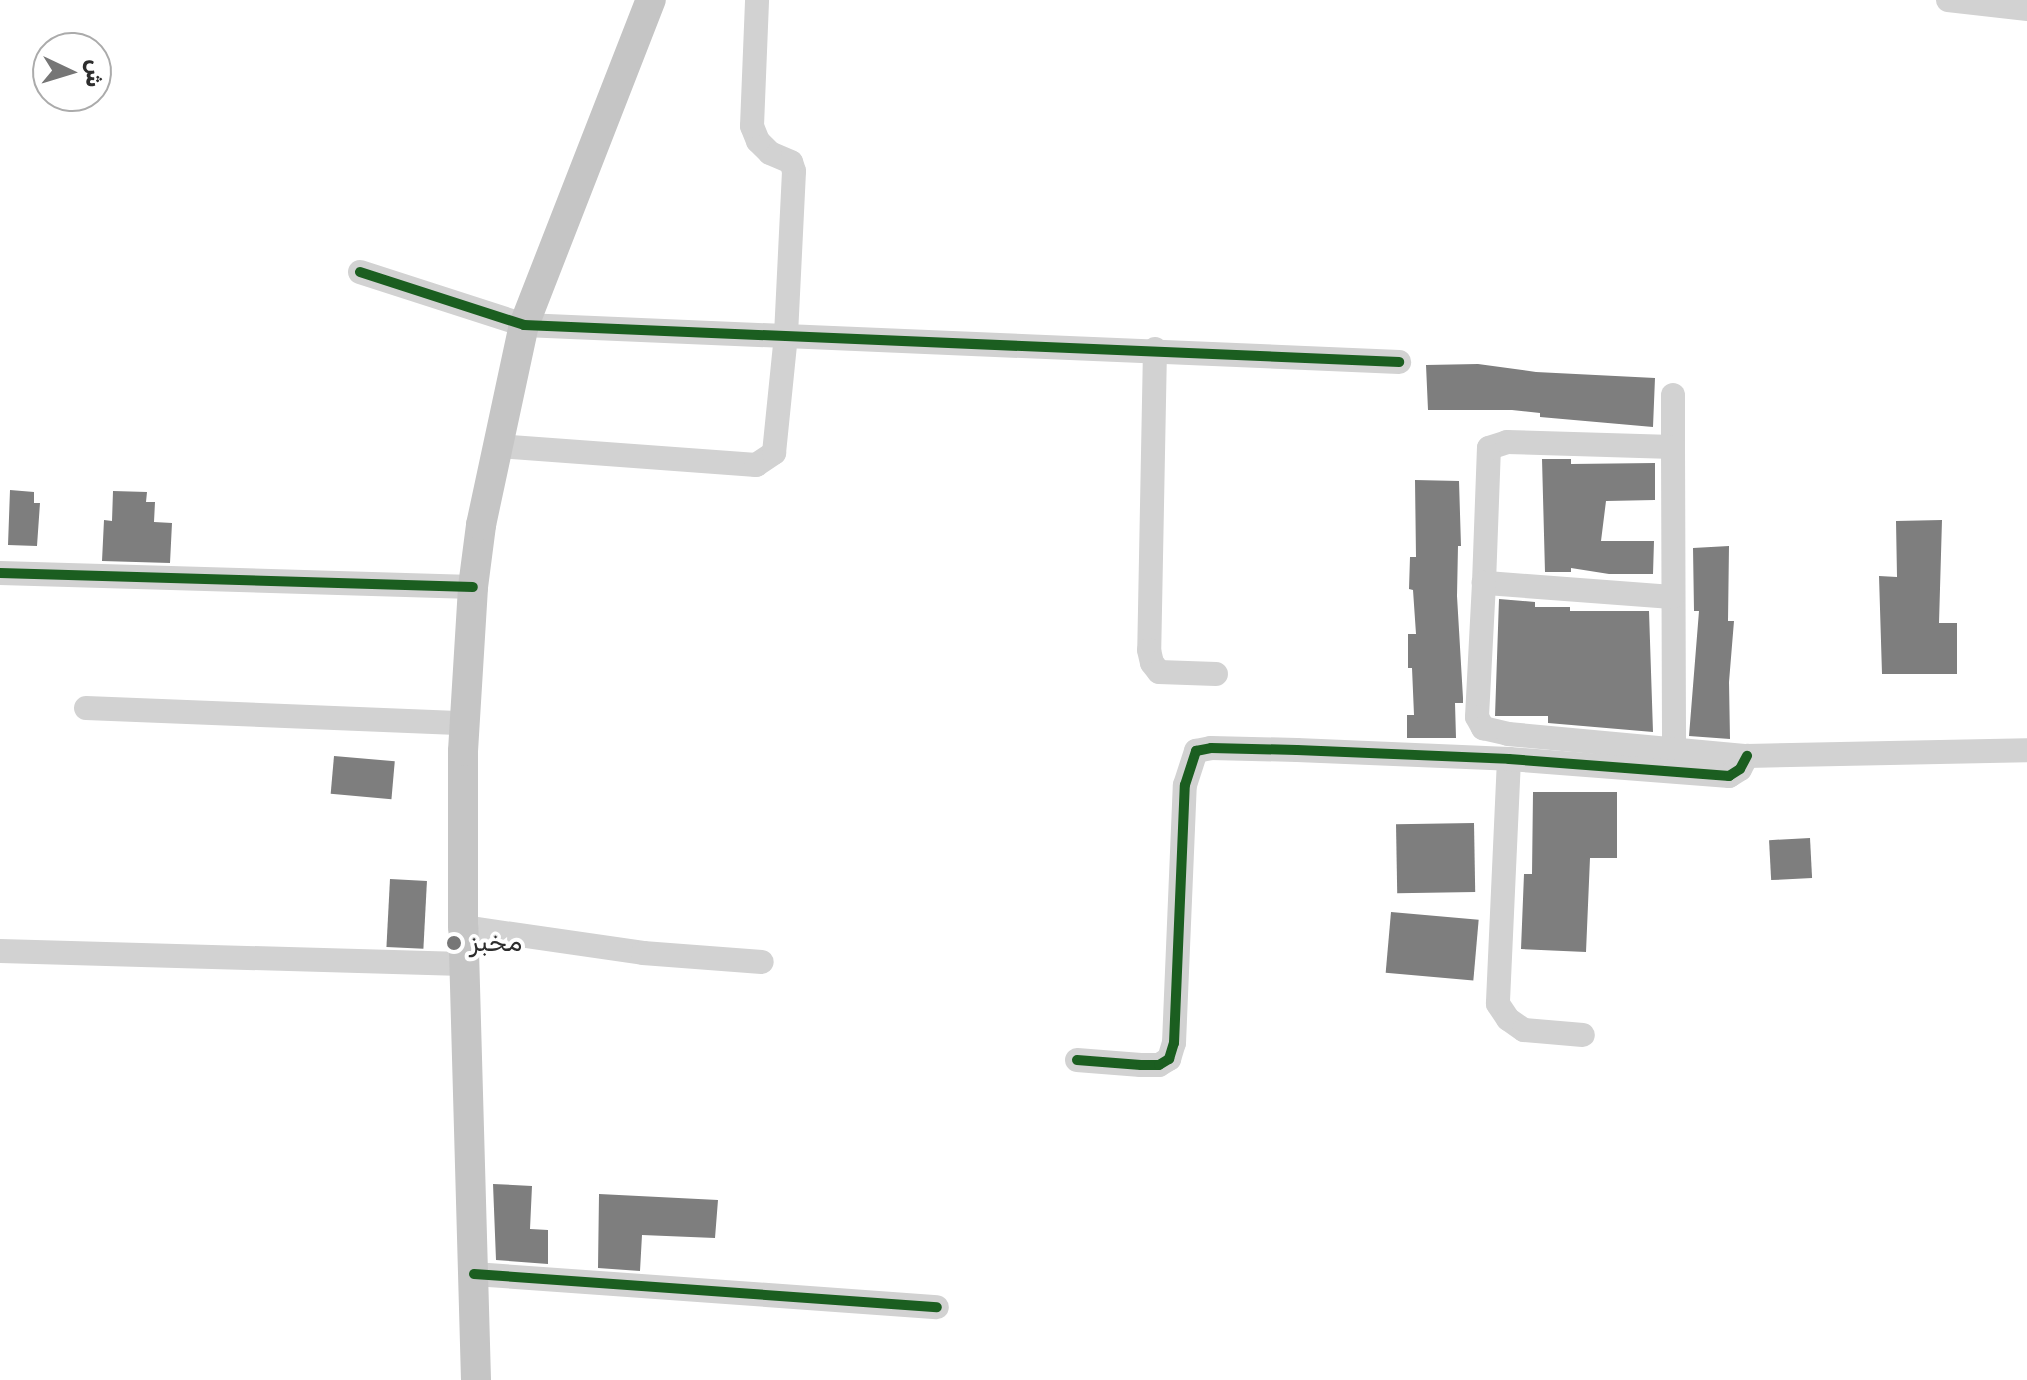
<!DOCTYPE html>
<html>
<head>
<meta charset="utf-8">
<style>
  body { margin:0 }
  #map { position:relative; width:2027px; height:1380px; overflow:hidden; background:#fff; font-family:Rubik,Vazirmatn,sans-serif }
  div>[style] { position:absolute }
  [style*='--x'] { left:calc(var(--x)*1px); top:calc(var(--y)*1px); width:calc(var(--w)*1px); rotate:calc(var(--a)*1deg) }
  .building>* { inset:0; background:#7e7e7e; transform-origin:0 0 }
  .minor>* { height:24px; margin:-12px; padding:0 12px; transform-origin:12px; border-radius:12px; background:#d2d2d2 }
  .major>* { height:30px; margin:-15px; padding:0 15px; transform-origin:15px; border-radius:15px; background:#c5c5c5 }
  .cycleway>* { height:10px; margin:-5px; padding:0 5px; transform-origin:5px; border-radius:5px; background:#1b5e20 }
  .dots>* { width:22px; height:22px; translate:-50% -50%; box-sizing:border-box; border:4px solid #fff; border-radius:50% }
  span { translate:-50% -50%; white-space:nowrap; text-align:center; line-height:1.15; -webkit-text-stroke:8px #fff; paint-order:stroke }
  .poi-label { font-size:26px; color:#2d2d2d }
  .left { translate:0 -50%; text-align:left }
  .north { position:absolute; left:32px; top:32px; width:80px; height:80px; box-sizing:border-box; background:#fff; border:2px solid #ababab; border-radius:50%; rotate:94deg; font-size:22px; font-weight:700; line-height:32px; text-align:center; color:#2d2d2d }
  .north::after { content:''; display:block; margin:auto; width:28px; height:36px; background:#767676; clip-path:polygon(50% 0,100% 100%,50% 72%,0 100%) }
</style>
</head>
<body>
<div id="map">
  <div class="building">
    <i style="clip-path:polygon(1478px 364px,1536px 372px,1655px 378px,1653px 427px,1540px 417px,1540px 413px,1512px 410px,1428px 410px,1426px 365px)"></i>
    <i style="clip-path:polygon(1542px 459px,1571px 459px,1571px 464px,1655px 463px,1655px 500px,1606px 501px,1601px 541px,1654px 541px,1653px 574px,1609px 574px,1571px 568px,1571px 572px,1545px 572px)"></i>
    <i style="clip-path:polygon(1415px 480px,1459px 481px,1461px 546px,1458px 546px,1457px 596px,1463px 698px,1463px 703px,1455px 703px,1456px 738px,1407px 738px,1407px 715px,1414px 715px,1412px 668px,1408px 668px,1408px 634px,1416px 634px,1413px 590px,1409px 589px,1410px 557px,1416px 557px)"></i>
    <i style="clip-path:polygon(10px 490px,34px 492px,34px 503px,40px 503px,37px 546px,8px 545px)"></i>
    <i style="clip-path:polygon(113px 491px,147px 492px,146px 502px,155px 502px,154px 522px,172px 523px,170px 563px,102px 561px,104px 520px,112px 521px)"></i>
    <i style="clip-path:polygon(1942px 520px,1939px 623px,1957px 623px,1957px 674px,1882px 674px,1879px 576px,1897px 577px,1896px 521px)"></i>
    <i style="clip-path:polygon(1729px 546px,1728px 621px,1734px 621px,1729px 682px,1730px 739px,1689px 736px,1699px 611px,1694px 611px,1693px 548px)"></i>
    <i style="clip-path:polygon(1499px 599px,1535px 602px,1535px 607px,1570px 607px,1570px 611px,1649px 611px,1653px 732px,1548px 723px,1548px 716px,1495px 716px)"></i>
    <i style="left:334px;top:756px;width:61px;height:38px;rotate:5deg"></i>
    <i style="clip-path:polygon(1533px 792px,1617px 792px,1617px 858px,1590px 858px,1586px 952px,1521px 949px,1524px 874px,1532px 874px)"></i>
    <i style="left:1474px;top:823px;width:69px;height:78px;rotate:89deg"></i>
    <i style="left:1810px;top:838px;width:40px;height:41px;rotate:87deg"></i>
    <i style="left:390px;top:879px;width:37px;height:68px;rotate:3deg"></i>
    <i style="left:1391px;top:912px;width:88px;height:61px;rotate:5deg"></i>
    <i style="clip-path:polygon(493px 1184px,532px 1186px,530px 1229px,548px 1230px,548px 1264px,496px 1260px)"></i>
    <i style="clip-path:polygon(599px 1194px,718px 1200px,715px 1238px,642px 1235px,640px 1271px,598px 1268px)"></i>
  </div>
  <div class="minor">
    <i style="--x:1948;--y:0;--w:80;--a:6.5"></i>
    <i style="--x:360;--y:272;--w:172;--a:17.9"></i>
    <i style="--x:524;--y:325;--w:876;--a:2.42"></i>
    <i style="--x:1155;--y:349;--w:301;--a:91.1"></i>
    <i style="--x:1149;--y:650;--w:13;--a:77"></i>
    <i style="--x:1152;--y:663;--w:11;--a:52"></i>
    <i style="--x:1159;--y:672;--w:57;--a:2"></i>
    <i style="--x:497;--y:446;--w:260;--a:4.2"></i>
    <i style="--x:756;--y:465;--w:22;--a:-34"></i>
    <i style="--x:774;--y:453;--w:119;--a:-84.2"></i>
    <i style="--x:786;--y:335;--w:164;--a:-87.2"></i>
    <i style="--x:794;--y:171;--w:9;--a:-108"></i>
    <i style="--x:791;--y:162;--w:23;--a:-157"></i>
    <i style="--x:770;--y:153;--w:17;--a:-135"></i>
    <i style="--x:758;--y:141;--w:16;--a:-112"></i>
    <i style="--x:752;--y:126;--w:126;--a:-87.7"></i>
    <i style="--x:1673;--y:447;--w:52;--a:-90"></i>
    <i style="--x:0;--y:573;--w:473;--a:1.7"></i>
    <i style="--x:1484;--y:583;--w:135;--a:-87.9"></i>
    <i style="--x:1489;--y:448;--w:19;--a:-18"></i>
    <i style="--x:1507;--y:442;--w:166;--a:1.7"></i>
    <i style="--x:1673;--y:447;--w:304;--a:89.8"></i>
    <i style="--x:1672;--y:597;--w:189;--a:-175.7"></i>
    <i style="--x:1484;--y:583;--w:134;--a:93"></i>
    <i style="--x:1477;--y:717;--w:13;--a:61"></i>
    <i style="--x:1483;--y:728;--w:26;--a:13"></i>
    <i style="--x:1508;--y:734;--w:240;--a:5.3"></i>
    <i style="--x:1747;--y:756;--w:280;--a:-1.2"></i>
    <i style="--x:86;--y:708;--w:378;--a:2.3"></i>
    <i style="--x:1509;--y:759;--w:245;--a:92.6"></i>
    <i style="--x:1498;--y:1004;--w:18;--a:56"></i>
    <i style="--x:1508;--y:1019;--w:19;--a:35"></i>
    <i style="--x:1524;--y:1030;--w:59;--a:4.8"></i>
    <i style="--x:463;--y:927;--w:182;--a:8.2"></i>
    <i style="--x:643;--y:953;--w:119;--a:4.3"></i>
    <i style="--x:0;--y:951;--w:463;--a:1.6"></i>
    <i style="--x:1077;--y:1060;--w:64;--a:4.5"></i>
    <i style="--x:1141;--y:1065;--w:18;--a:0"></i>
    <i style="--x:1159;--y:1065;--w:12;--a:-31"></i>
    <i style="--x:1169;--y:1059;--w:17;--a:-73"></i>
    <i style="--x:1174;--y:1043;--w:258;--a:-87.6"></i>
    <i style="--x:1185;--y:785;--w:36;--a:-72"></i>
    <i style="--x:1196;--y:751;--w:15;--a:-11"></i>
    <i style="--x:1211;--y:748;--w:86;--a:1.3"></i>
    <i style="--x:1297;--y:750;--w:212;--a:2.4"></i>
    <i style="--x:1509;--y:759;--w:221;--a:4.4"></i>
    <i style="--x:1729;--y:776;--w:13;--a:-32"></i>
    <i style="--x:1740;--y:769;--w:15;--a:-62"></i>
    <i style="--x:474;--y:1274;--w:464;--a:4.1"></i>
  </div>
  <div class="major">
    <i style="--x:476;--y:1380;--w:453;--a:-91.6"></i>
    <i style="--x:463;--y:927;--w:176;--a:-90"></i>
    <i style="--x:463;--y:751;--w:164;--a:-86.5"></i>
    <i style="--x:473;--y:587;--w:63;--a:-82.6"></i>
    <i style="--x:481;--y:525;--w:205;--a:-77.9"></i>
    <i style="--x:524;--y:325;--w:349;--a:-68.7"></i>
  </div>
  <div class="cycleway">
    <i style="--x:360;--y:272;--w:172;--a:17.9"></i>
    <i style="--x:524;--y:325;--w:876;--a:2.42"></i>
    <i style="--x:0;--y:573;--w:473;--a:1.7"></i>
    <i style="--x:1077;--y:1060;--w:64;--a:4.5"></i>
    <i style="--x:1141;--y:1065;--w:18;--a:0"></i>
    <i style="--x:1159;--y:1065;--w:12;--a:-31"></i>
    <i style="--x:1169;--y:1059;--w:17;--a:-73"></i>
    <i style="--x:1174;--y:1043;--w:258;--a:-87.6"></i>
    <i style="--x:1185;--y:785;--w:36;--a:-72"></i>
    <i style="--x:1196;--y:751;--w:15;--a:-11"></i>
    <i style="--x:1211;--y:748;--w:86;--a:1.3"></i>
    <i style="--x:1297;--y:750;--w:212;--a:2.4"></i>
    <i style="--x:1509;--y:759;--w:221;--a:4.4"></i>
    <i style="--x:1729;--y:776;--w:13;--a:-32"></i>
    <i style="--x:1740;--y:769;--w:15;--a:-62"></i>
    <i style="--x:474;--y:1274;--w:464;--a:4.1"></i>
  </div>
  <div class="dots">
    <i style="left:454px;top:943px;background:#767676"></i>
  </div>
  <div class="poi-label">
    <span class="left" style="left:470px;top:943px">مخبز</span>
  </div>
  <div class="north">ش</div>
</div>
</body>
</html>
